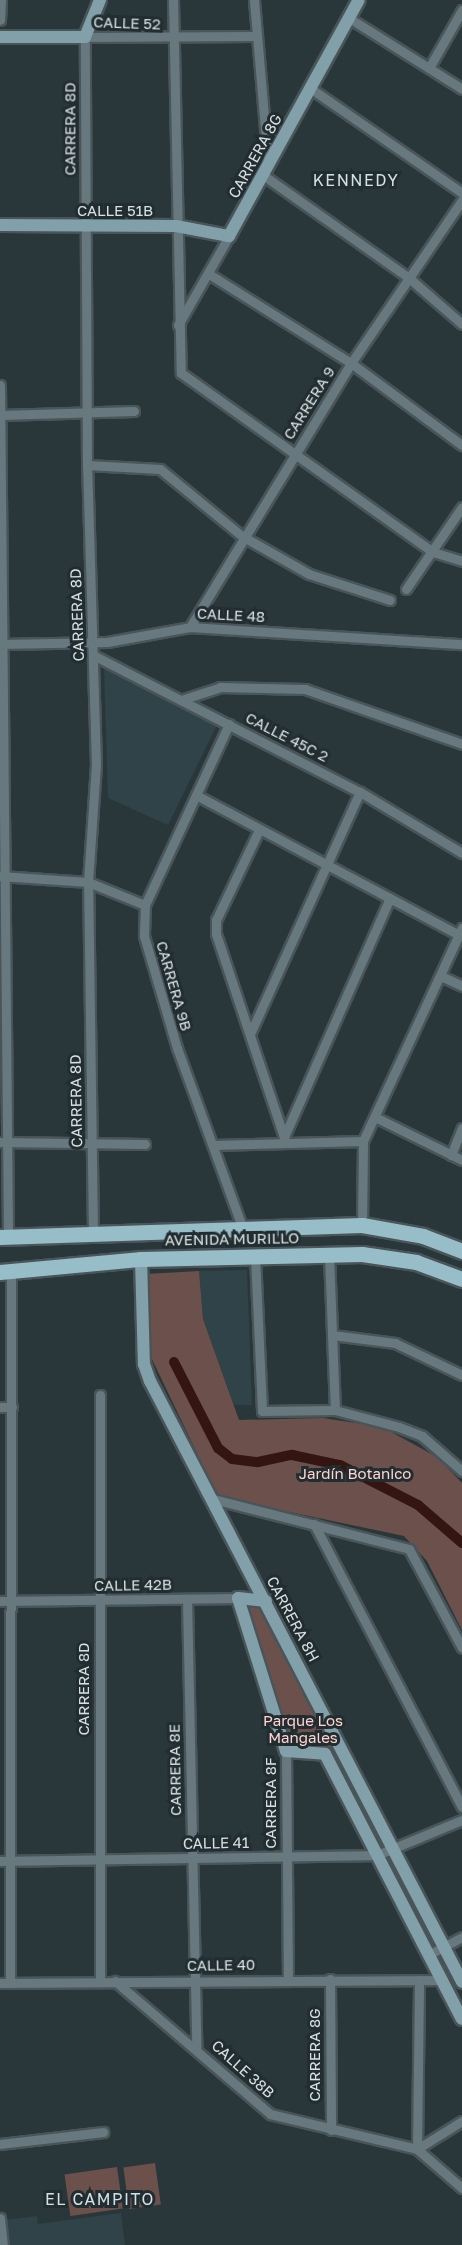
<!DOCTYPE html>
<html>
<head>
<meta charset="utf-8">
<style>
  body { margin:0 }
  #map { position:relative; width:462px; height:2245px; overflow:hidden; background:#2a373a; font-family:"Golos Text",sans-serif }
  div>[style] { position:absolute }
  [style*='--x'] { left:calc(var(--x)*1px); top:calc(var(--y)*1px); width:calc(var(--w)*1px); rotate:calc(var(--a)*1deg) }
  .built>* { inset:0; background:#2f4349 }
  .green>* { inset:0; background:#6c504c; transform-origin:0 0 }
  .canal>* { height:10px; margin:-5px; padding:0 5px; transform-origin:5px; border-radius:5px; background:#351511 }
  .roads { filter:drop-shadow(2px 0 #495558) drop-shadow(-2px 0 #495558) drop-shadow(0 2px #495558) drop-shadow(0 -2px #495558) }
  .street>* { height:9px; margin:-4.5px; padding:0 4.5px; transform-origin:4.5px; border-radius:4.5px; background:#67797f }
  .secondary>* { height:12px; margin:-6px; padding:0 6px; transform-origin:6px; border-radius:6px; background:#82a0a9 }
  .primary>* { height:15px; margin:-7.5px; padding:0 7.5px; transform-origin:7.5px; border-radius:7.5px; background:#97bdc9 }
  span { translate:-50% -50%; white-space:nowrap; text-align:center; line-height:1.15; -webkit-text-stroke:6px #212d30; paint-order:stroke }
  .street-label { font-size:15px; color:#d8e0e2 }
  .park-label { font-size:15px; color:#ffd4ce }
  .neighbourhood-label { font-size:16px; color:#d2e1e6; letter-spacing:1.5px }
</style>
</head>
<body>
<div id="map">
  <div class="built">
    <i style="clip-path:polygon(104px 667px,217px 725px,168px 825px,108px 798px)"></i>
    <i style="clip-path:polygon(247px 1270px,252px 1405px,234px 1405px,203px 1319px,199px 1271px)"></i>
    <i style="clip-path:polygon(121px 2213px,125px 2245px,8px 2245px,5px 2220px,37px 2216px,38px 2224px)"></i>
  </div>
  <div class="green">
    <i style="clip-path:polygon(199px 1271px,203px 1319px,239px 1420px,323px 1418px,382px 1427px,437px 1457px,462px 1483px,462px 1630px,427px 1561px,404px 1536px,218px 1497px,149px 1353px,146px 1274px)"></i>
    <i style="clip-path:polygon(246px 1608px,263px 1608px,389px 1847px,384px 1851px,328px 1753px,289px 1748px)"></i>
    <i style="left:155px;top:2163px;width:42px;height:32px;rotate:82deg"></i>
    <i style="left:117px;top:2167px;width:42px;height:53px;rotate:82deg"></i>
  </div>
  <div class="canal">
    <i style="--x:174;--y:1362;--w:97;--a:62.9"></i>
    <i style="--x:218;--y:1448;--w:18;--a:38"></i>
    <i style="--x:232;--y:1459;--w:26;--a:7"></i>
    <i style="--x:258;--y:1462;--w:35;--a:-12"></i>
    <i style="--x:292;--y:1455;--w:49;--a:11.8"></i>
    <i style="--x:340;--y:1465;--w:88;--a:27.1"></i>
    <i style="--x:418;--y:1505;--w:58;--a:40.8"></i>
  </div>
  <div class="roads">
    <div class="street">
      <i style="--x:173;--y:0;--w:373;--a:88.8"></i>
      <i style="--x:181;--y:373;--w:309;--a:35.4"></i>
      <i style="--x:433;--y:552;--w:30;--a:17"></i>
      <i style="--x:254;--y:0;--w:164;--a:85.1"></i>
      <i style="--x:349;--y:18;--w:133;--a:32.1"></i>
      <i style="--x:0;--y:20;--w:20;--a:-87"></i>
      <i style="--x:429;--y:68;--w:67;--a:-60.4"></i>
      <i style="--x:310;--y:88;--w:185;--a:34.6"></i>
      <i style="--x:263;--y:175;--w:179;--a:35.2"></i>
      <i style="--x:409;--y:278;--w:70;--a:41"></i>
      <i style="--x:209;--y:274;--w:168;--a:32.1"></i>
      <i style="--x:351;--y:363;--w:138;--a:36.5"></i>
      <i style="--x:178;--y:325;--w:103;--a:-60.2"></i>
      <i style="--x:0;--y:385;--w:852;--a:89.46"></i>
      <i style="--x:0;--y:415;--w:134;--a:-1.7"></i>
      <i style="--x:87;--y:465;--w:73;--a:3.1"></i>
      <i style="--x:160;--y:469;--w:106;--a:39.3"></i>
      <i style="--x:242;--y:536;--w:77;--a:29.6"></i>
      <i style="--x:309;--y:574;--w:85;--a:17.8"></i>
      <i style="--x:406;--y:589;--w:99;--a:-55.7"></i>
      <i style="--x:190;--y:627;--w:309;--a:-58.6"></i>
      <i style="--x:351;--y:363;--w:197;--a:-55.7"></i>
      <i style="--x:0;--y:644;--w:107;--a:-1.1"></i>
      <i style="--x:107;--y:642;--w:84;--a:-10.2"></i>
      <i style="--x:190;--y:627;--w:273;--a:3.6"></i>
      <i style="--x:93;--y:655;--w:300;--a:27.2"></i>
      <i style="--x:360;--y:792;--w:119;--a:30.9"></i>
      <i style="--x:184;--y:699;--w:38;--a:-18"></i>
      <i style="--x:220;--y:687;--w:85;--a:1.3"></i>
      <i style="--x:305;--y:689;--w:166;--a:19.3"></i>
      <i style="--x:229;--y:724;--w:200;--a:114.9"></i>
      <i style="--x:145;--y:905;--w:31;--a:92"></i>
      <i style="--x:144;--y:936;--w:117;--a:73.6"></i>
      <i style="--x:177;--y:1048;--w:190;--a:70"></i>
      <i style="--x:196;--y:795;--w:298;--a:28"></i>
      <i style="--x:259;--y:830;--w:100;--a:115.5"></i>
      <i style="--x:216;--y:920;--w:14;--a:90"></i>
      <i style="--x:216;--y:934;--w:220;--a:71.5"></i>
      <i style="--x:0;--y:876;--w:88;--a:3.9"></i>
      <i style="--x:88;--y:882;--w:61;--a:22"></i>
      <i style="--x:441;--y:976;--w:23;--a:25"></i>
      <i style="--x:250;--y:1034;--w:266;--a:-65.6"></i>
      <i style="--x:375;--y:1117;--w:97;--a:26.3"></i>
      <i style="--x:284;--y:1137;--w:261;--a:-66.1"></i>
      <i style="--x:0;--y:1142;--w:145;--a:0.8"></i>
      <i style="--x:214;--y:1145;--w:149;--a:-1.5"></i>
      <i style="--x:451;--y:1155;--w:29;--a:-68"></i>
      <i style="--x:362;--y:1225;--w:84;--a:-89.3"></i>
      <i style="--x:363;--y:1141;--w:235;--a:-65.1"></i>
      <i style="--x:93;--y:1232;--w:350;--a:-90.8"></i>
      <i style="--x:88;--y:882;--w:117;--a:-86.1"></i>
      <i style="--x:96;--y:765;--w:300;--a:-91.7"></i>
      <i style="--x:87;--y:465;--w:428;--a:-90.3"></i>
      <i style="--x:85;--y:37;--w:168;--a:-0.3"></i>
      <i style="--x:329;--y:1255;--w:155;--a:87.8"></i>
      <i style="--x:255;--y:1256;--w:155;--a:87.4"></i>
      <i style="--x:262;--y:1411;--w:73;--a:-0.8"></i>
      <i style="--x:335;--y:1410;--w:66;--a:14.9"></i>
      <i style="--x:399;--y:1427;--w:25;--a:21"></i>
      <i style="--x:422;--y:1436;--w:53;--a:41.2"></i>
      <i style="--x:332;--y:1335;--w:64;--a:7.2"></i>
      <i style="--x:395;--y:1343;--w:74;--a:25.5"></i>
      <i style="--x:100;--y:1395;--w:587;--a:90"></i>
      <i style="--x:0;--y:1407;--w:12;--a:0"></i>
      <i style="--x:213;--y:1499;--w:202;--a:14.3"></i>
      <i style="--x:409;--y:1549;--w:112;--a:61.8"></i>
      <i style="--x:314;--y:1524;--w:319;--a:62.4"></i>
      <i style="--x:187;--y:1599;--w:448;--a:88.8"></i>
      <i style="--x:0;--y:1601;--w:238;--a:-0.7"></i>
      <i style="--x:286;--y:1751;--w:228;--a:89.5"></i>
      <i style="--x:0;--y:1861;--w:377;--a:-0.9"></i>
      <i style="--x:377;--y:1855;--w:92;--a:-22.4"></i>
      <i style="--x:430;--y:1954;--w:36;--a:-28"></i>
      <i style="--x:330;--y:1979;--w:151;--a:89.6"></i>
      <i style="--x:115;--y:1981;--w:204;--a:40.6"></i>
      <i style="--x:270;--y:2114;--w:151;--a:13.4"></i>
      <i style="--x:417;--y:2149;--w:60;--a:40.9"></i>
      <i style="--x:0;--y:1983;--w:443;--a:-0.4"></i>
      <i style="--x:10;--y:1983;--w:712;--a:-89.92"></i>
      <i style="--x:0;--y:2144;--w:104;--a:-6.6"></i>
      <i style="--x:417;--y:2149;--w:169;--a:-89.3"></i>
      <i style="--x:417;--y:2149;--w:53;--a:-31.9"></i>
      <i style="--x:0;--y:2218;--w:27;--a:84"></i>
    </div>
    <div class="secondary">
      <i style="--x:0;--y:37;--w:85;--a:0"></i>
      <i style="--x:85;--y:37;--w:40;--a:-68"></i>
      <i style="--x:0;--y:225;--w:176;--a:0.3"></i>
      <i style="--x:176;--y:226;--w:54;--a:10.7"></i>
      <i style="--x:229;--y:236;--w:269;--a:-61.2"></i>
      <i style="--x:141;--y:1259;--w:105;--a:88.4"></i>
      <i style="--x:144;--y:1364;--w:18;--a:71"></i>
      <i style="--x:150;--y:1381;--w:677;--a:62.56"></i>
      <i style="--x:266;--y:1601;--w:28;--a:-174"></i>
      <i style="--x:238;--y:1598;--w:160;--a:72.6"></i>
      <i style="--x:286;--y:1751;--w:39;--a:4"></i>
      <i style="--x:325;--y:1754;--w:298;--a:62.7"></i>
    </div>
    <div class="primary">
      <i style="--x:0;--y:1237;--w:362;--a:-1.9"></i>
      <i style="--x:362;--y:1225;--w:62;--a:10.2"></i>
      <i style="--x:423;--y:1236;--w:42;--a:21"></i>
      <i style="--x:0;--y:1272;--w:142;--a:-5.3"></i>
      <i style="--x:141;--y:1259;--w:221;--a:-1.3"></i>
      <i style="--x:362;--y:1254;--w:55;--a:8.4"></i>
      <i style="--x:416;--y:1262;--w:49;--a:20.3"></i>
    </div>
  </div>
  <div class="street-label">
    <span style="left:127px;top:23px;rotate:2deg">CALLE 52</span>
    <span style="left:70px;top:129px;rotate:-90deg">CARRERA 8D</span>
    <span style="left:255px;top:156px;rotate:-61deg">CARRERA 8G</span>
    <span style="left:115px;top:211px">CALLE 51B</span>
    <span style="left:309px;top:403px;rotate:-58deg">CARRERA 9</span>
    <span style="left:77px;top:615px;rotate:-92deg">CARRERA 8D</span>
    <span style="left:231px;top:615px;rotate:3deg">CALLE 48</span>
    <span style="left:287px;top:737px;rotate:27deg">CALLE 45C 2</span>
    <span style="left:174px;top:986px;rotate:74deg">CARRERA 9B</span>
    <span style="left:76px;top:1101px;rotate:-91deg">CARRERA 8D</span>
    <span style="left:232px;top:1239px;rotate:-1deg">AVENIDA MURILLO</span>
    <span style="left:133px;top:1585px;rotate:-1deg">CALLE 42B</span>
    <span style="left:293px;top:1619px;rotate:62deg">CARRERA 8H</span>
    <span style="left:84px;top:1689px;rotate:-90deg">CARRERA 8D</span>
    <span style="left:175px;top:1770px;rotate:-91deg">CARRERA 8E</span>
    <span style="left:271px;top:1803px;rotate:-90deg">CARRERA 8F</span>
    <span style="left:216px;top:1843px;rotate:-1deg">CALLE 41</span>
    <span style="left:221px;top:1965px;rotate:-1deg">CALLE 40</span>
    <span style="left:315px;top:2055px;rotate:-90deg">CARRERA 8G</span>
    <span style="left:243px;top:2069px;rotate:42deg">CALLE 38B</span>
  </div>
  <div class="park-label">
    <span style="left:355px;top:1474px">Jardín Botanico</span>
    <span style="left:303px;top:1729px">Parque Los<br>Mangales</span>
  </div>
  <div class="neighbourhood-label">
    <span style="left:356px;top:180px">KENNEDY</span>
    <span style="left:100px;top:2199px">EL CAMPITO</span>
  </div>
</div>
</body>
</html>
